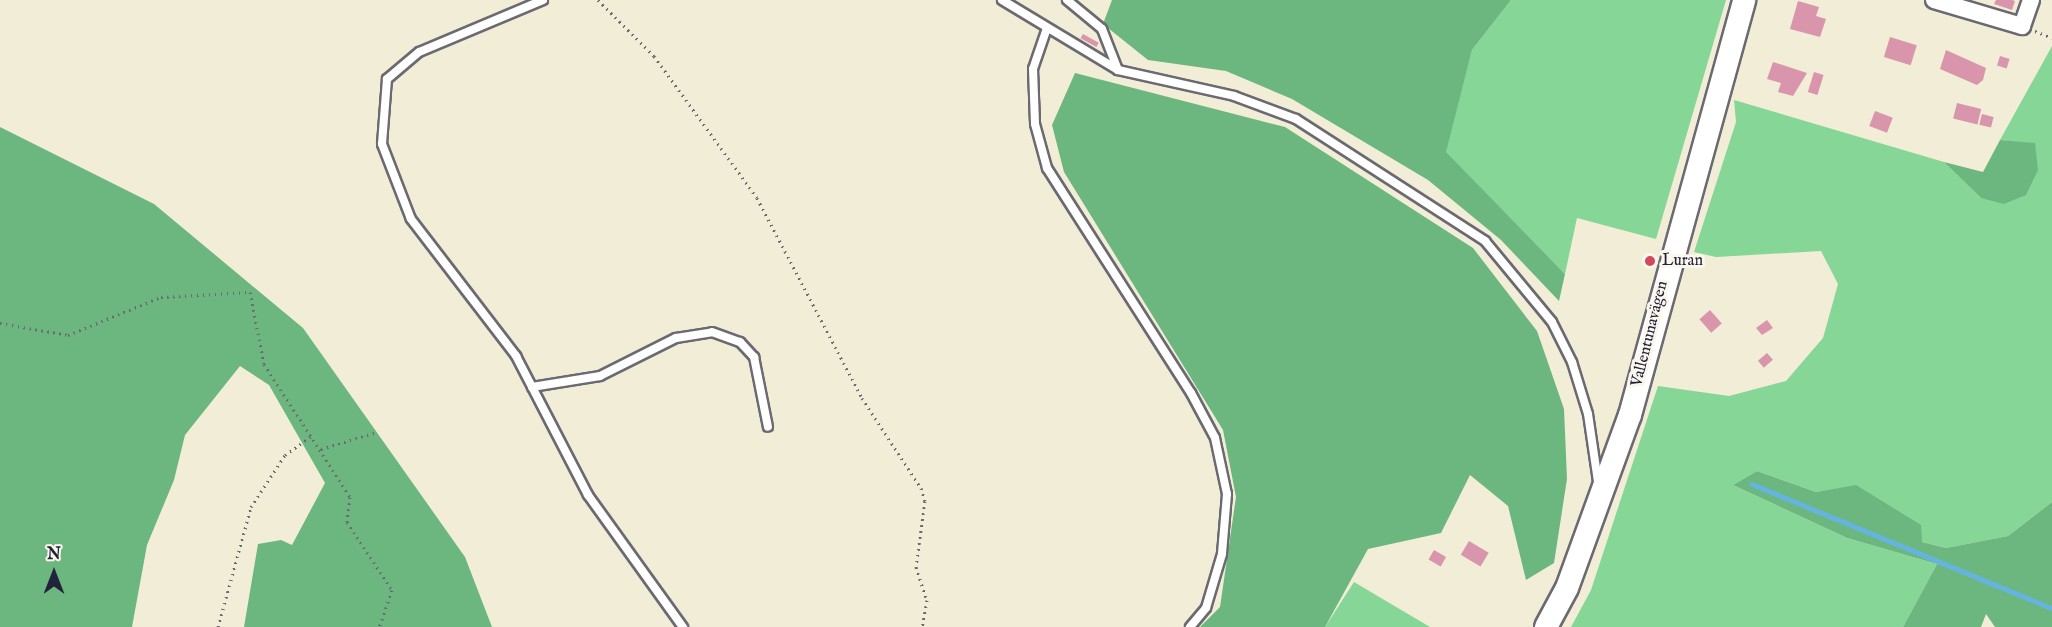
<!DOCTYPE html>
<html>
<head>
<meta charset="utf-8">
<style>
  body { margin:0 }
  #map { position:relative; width:2052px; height:627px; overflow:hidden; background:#f2edd6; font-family:"IM FELL English",serif }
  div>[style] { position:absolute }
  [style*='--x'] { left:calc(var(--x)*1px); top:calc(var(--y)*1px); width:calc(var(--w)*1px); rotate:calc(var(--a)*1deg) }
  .green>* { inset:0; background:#86d697 }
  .forest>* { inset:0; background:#6cb780 }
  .stream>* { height:4.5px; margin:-2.25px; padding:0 2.25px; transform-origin:2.25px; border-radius:2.25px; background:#65b4df }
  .building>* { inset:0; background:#d995ac; transform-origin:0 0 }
  .path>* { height:3px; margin-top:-1.5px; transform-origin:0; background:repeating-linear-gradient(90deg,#6b6971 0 1.5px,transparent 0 6px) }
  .roads { filter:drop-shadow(2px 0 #6b6971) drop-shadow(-2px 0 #6b6971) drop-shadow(0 2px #6b6971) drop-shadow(0 -2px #6b6971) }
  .service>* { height:8px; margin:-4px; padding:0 4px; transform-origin:4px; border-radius:4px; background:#fff }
  .minor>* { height:16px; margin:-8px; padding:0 8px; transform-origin:8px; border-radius:8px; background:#fff }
  .secondary>* { height:22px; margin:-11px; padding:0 11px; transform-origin:11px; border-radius:11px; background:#fff }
  .dots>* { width:16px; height:16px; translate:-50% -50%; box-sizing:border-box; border:3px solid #fbf7ec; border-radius:50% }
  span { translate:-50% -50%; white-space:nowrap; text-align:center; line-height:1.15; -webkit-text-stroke:6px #fbf7ec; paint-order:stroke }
  .poi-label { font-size:16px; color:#22223b }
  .left { translate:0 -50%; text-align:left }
  .street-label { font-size:16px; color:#22223b }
  .north { position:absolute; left:24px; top:543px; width:60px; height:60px; -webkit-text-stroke:4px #fbf7ec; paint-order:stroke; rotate:0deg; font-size:16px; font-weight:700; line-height:24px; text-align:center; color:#22223b }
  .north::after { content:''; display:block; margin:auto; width:21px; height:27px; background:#22223b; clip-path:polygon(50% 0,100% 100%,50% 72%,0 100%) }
</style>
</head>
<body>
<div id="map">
  <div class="green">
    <i style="clip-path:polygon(1511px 0,1726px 0,1656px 239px,1577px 218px,1565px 274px,1445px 152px,1472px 50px)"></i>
    <i style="clip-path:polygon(2052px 46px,2052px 502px,2008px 536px,1946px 548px,1922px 542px,1856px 486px,1816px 492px,1757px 471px,1733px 485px,1847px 538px,1937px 564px,1903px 627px,1571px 627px,1591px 590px,1658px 386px,1729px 396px,1786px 381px,1823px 338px,1838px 284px,1821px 251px,1716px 257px,1694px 252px,1736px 122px,1734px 100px,1944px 162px,1981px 198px,2035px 144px,2000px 140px)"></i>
    <i style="clip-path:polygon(1354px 582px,1430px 627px,1325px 627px)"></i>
  </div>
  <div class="forest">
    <i style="clip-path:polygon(1112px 0,1511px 0,1472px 50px,1446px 152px,1565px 274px,1559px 301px,1501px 240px,1428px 180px,1292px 99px,1226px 71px,1148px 60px,1103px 24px)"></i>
    <i style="clip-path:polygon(1075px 73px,1285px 127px,1473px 248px,1537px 331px,1564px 409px,1567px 479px,1554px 563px,1526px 580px,1508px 506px,1470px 475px,1441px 533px,1368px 549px,1325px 627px,1200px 627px,1220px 607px,1236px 497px,1223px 430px,1064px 172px,1052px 125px)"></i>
    <i style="clip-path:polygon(0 127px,154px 204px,303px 328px,465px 557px,492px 627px,244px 627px,258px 544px,281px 540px,292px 545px,325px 483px,269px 385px,240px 366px,185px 435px,174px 480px,147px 545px,132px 627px,0 627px)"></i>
    <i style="clip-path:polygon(2000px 140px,2035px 143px,2038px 170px,2026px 195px,2004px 204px,1981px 198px,1944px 162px,1983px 172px)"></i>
    <i style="clip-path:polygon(1757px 471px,1816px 492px,1856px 485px,1921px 525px,1922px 542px,1946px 548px,2008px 536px,2052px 502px,2052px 627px,1995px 627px,1986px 614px,1981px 627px,1903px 627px,1937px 564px,1847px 538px,1733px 485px)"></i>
  </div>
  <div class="stream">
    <i style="--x:1752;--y:484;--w:325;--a:22.5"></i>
  </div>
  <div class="building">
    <i style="clip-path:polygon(1996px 0,2012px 0,2015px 1px,2012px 10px,1994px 4px)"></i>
    <i style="clip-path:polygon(1798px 1px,1819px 7px,1816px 16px,1826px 19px,1820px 37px,1790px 29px)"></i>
    <i style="left:1083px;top:34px;width:18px;height:5px;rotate:29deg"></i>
    <i style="left:1890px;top:37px;width:28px;height:21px;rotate:17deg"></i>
    <i style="clip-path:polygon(1946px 50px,1986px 68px,1983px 80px,1977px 85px,1940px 69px)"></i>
    <i style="left:2000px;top:56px;width:10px;height:10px;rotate:17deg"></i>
    <i style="clip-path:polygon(1773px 62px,1807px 73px,1793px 96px,1778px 92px,1781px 83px,1767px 79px)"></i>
    <i style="left:1814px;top:72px;width:10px;height:21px;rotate:17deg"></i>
    <i style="left:1957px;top:103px;width:25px;height:16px;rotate:14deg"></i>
    <i style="left:1875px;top:111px;width:19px;height:16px;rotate:21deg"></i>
    <i style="left:1982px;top:114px;width:12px;height:11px;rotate:14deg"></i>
    <i style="left:1710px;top:310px;width:18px;height:14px;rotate:49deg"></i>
    <i style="clip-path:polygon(1767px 320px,1773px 328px,1762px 335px,1756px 328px)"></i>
    <i style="left:1767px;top:353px;width:9px;height:12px;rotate:49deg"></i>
    <i style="left:1469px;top:541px;width:23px;height:16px;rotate:31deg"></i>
    <i style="left:1434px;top:550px;width:14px;height:11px;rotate:30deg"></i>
  </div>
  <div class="path">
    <i style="--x:598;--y:0;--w:79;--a:45"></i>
    <i style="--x:654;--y:56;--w:175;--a:54"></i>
    <i style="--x:757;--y:198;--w:226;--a:62.3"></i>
    <i style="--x:862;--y:398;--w:108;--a:56.8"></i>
    <i style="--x:921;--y:488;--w:14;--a:73"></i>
    <i style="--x:925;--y:501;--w:67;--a:97.8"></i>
    <i style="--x:916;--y:567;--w:35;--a:72"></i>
    <i style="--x:927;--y:600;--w:27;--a:100"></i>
    <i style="--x:2035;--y:31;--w:18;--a:22"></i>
    <i style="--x:0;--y:323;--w:69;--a:10"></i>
    <i style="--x:68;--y:335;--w:100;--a:-22.2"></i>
    <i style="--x:161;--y:297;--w:89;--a:-3.2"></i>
    <i style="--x:250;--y:292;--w:73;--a:79"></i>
    <i style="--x:264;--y:364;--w:158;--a:57.1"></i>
    <i style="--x:350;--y:497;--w:25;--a:97"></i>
    <i style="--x:347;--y:522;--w:82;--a:56.5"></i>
    <i style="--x:392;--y:590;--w:39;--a:109"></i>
    <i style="--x:321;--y:449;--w:59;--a:-16.9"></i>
    <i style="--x:218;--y:627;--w:124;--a:-74.6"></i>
    <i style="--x:251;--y:507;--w:62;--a:-56.8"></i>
    <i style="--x:285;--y:455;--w:32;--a:-36"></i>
  </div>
  <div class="roads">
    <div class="service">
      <i style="--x:543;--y:0;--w:134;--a:157.2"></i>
      <i style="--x:419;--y:52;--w:42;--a:139.8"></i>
      <i style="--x:387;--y:79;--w:65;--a:94.4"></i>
      <i style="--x:382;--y:144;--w:80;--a:68.9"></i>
      <i style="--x:411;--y:219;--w:173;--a:52.5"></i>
      <i style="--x:516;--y:356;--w:157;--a:62.6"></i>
      <i style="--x:588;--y:495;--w:163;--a:54.3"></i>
      <i style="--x:1002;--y:0;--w:135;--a:31.1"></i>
      <i style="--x:1118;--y:70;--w:119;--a:12.6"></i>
      <i style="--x:1234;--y:96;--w:66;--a:20.4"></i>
      <i style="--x:1296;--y:119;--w:225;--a:32.8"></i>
      <i style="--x:1485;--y:241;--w:105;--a:50.4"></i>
      <i style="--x:1552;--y:322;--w:45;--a:63.4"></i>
      <i style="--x:1572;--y:362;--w:54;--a:72.9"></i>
      <i style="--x:1588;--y:414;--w:69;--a:81.6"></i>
      <i style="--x:1067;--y:0;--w:45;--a:39.6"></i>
      <i style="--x:1102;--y:29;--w:44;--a:68.7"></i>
      <i style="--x:1047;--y:28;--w:43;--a:108.9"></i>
      <i style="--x:1033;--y:69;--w:55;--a:87.9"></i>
      <i style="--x:1035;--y:124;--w:46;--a:74.7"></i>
      <i style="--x:1047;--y:168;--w:267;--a:57.4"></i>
      <i style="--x:1191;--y:393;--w:51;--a:61.9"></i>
      <i style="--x:1215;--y:438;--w:57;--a:77.9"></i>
      <i style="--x:1227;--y:494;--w:60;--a:94.8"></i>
      <i style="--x:1222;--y:554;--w:56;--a:106.5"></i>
      <i style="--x:1206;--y:608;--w:25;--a:130"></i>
      <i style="--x:532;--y:387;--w:69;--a:-9.2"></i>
      <i style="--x:600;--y:376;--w:85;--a:-26.6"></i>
      <i style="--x:676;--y:338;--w:36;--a:-9"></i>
      <i style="--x:712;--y:332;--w:30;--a:20"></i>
      <i style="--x:740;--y:342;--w:21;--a:47"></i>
      <i style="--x:754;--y:357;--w:71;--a:78.7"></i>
    </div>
    <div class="minor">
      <i style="--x:1934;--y:0;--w:92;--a:16.5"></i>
      <i style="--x:2022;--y:26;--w:28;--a:-71"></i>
    </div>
    <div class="secondary">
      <i style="--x:1546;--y:627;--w:44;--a:-61.7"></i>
      <i style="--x:1567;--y:588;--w:184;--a:-70"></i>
      <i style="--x:1630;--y:415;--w:430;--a:-74.6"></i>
    </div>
  </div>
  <div class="dots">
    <i style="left:1650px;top:261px;background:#d1495b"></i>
  </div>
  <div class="poi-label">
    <span class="left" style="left:1662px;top:261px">Luran</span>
  </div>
  <div class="street-label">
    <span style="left:1650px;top:334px;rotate:-76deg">Vallentunavägen</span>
  </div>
  <div class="north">N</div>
</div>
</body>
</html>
